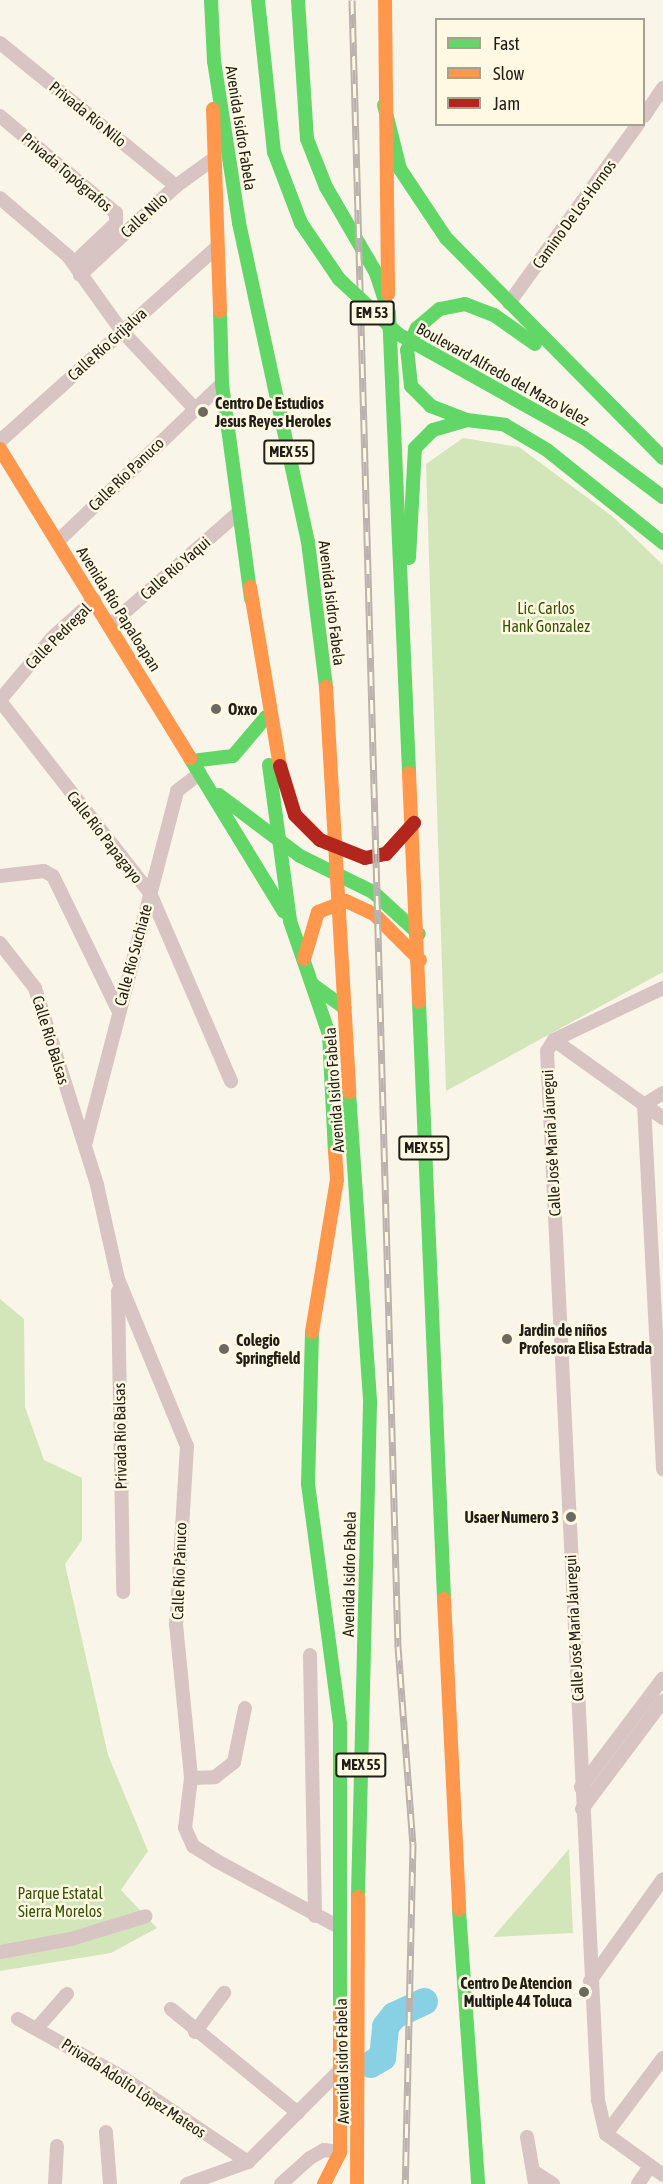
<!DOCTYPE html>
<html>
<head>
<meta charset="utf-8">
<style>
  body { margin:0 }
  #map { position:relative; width:663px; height:2184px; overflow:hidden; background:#f9f6e9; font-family:"Asap Condensed",sans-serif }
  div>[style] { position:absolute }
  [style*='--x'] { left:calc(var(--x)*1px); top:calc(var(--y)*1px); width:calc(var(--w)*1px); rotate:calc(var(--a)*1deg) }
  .green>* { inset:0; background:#d2e6b9 }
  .river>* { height:27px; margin:-13.5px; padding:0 13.5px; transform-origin:13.5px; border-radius:13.5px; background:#88d0e3 }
  .street>* { height:14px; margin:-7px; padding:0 7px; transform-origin:7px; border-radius:7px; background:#d8c4c3 }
  .fast>* { height:14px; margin:-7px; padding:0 7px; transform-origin:7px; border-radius:7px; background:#63d668 }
  .slow>* { height:14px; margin:-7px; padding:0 7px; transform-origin:7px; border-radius:7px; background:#ff974d }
  .jam>* { height:14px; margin:-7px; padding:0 7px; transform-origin:7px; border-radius:7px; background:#b3261e }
  .rail>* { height:7px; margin-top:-3.5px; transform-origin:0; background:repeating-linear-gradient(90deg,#fff9e3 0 14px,#bbb2ad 0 28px); box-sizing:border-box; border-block:2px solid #bbb2ad }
  .fast-bridge>* { height:14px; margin:-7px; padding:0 7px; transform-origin:7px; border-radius:7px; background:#63d668 }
  .dots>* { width:16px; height:16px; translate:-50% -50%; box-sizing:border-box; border:3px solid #fff9e3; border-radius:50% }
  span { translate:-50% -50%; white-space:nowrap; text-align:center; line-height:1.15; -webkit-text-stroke:5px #fff9e3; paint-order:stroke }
  .shield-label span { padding:2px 4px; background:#fff9e3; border:2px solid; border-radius:4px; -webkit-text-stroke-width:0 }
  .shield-label { font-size:15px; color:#201e16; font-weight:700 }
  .street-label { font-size:16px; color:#201e16 }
  .poi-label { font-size:16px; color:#201e16; font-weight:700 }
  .left { translate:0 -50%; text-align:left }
  .right { translate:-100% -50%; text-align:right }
  .park-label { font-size:16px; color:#345402 }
  .legend { position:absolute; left:435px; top:18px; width:210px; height:108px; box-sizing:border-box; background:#fff9e3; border:2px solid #a6a191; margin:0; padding:8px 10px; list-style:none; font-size:18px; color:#201e16 }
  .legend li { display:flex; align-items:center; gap:12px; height:30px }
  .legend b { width:30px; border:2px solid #a6a191 }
</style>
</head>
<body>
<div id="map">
  <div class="green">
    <i style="clip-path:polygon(463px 438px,519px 447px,612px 516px,663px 565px,663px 972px,446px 1091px,426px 464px)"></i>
    <i style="clip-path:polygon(0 1299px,24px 1319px,25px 1407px,44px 1460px,82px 1478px,82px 1540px,65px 1564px,108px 1755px,148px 1851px,121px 1890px,157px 1928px,111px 1953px,0 1971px)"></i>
    <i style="clip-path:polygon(569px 1849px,573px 1933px,493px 1937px)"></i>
  </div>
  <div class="river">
    <i style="--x:370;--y:2064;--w:14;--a:-30"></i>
    <i style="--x:382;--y:2057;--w:31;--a:-84"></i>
    <i style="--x:385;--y:2026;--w:14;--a:-51"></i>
    <i style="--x:394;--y:2015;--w:33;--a:-25"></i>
  </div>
  <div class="street">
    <i style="--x:0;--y:43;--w:227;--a:39.1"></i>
    <i style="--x:0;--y:116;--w:151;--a:39.9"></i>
    <i style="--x:116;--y:213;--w:10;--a:90"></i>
    <i style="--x:116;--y:223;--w:58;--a:136.4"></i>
    <i style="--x:644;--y:116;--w:34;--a:-56"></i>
    <i style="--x:0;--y:198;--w:89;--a:40.5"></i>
    <i style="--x:68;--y:256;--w:91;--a:54.4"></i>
    <i style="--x:121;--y:330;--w:107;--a:46.9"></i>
    <i style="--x:80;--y:275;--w:131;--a:-42.8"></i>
    <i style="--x:176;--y:186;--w:44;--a:-35.8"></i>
    <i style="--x:509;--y:303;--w:221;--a:-54.2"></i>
    <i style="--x:0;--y:441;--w:290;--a:-41.8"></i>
    <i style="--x:58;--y:541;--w:227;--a:-43.8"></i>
    <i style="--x:110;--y:625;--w:171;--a:-41.2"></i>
    <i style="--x:0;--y:700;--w:81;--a:-50"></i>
    <i style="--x:52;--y:638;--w:57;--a:-42.1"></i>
    <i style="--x:0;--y:701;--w:244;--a:52"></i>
    <i style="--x:150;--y:893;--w:205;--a:66.7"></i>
    <i style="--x:0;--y:876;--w:44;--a:-6.5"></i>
    <i style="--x:44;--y:871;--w:10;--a:29"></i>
    <i style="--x:53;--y:876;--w:149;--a:64.1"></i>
    <i style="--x:0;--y:943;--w:57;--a:52.1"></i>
    <i style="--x:35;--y:988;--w:207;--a:72.5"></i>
    <i style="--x:97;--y:1185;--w:96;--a:77.4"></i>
    <i style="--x:118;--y:1279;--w:181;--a:67.6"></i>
    <i style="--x:187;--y:1446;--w:178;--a:93.5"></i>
    <i style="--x:176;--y:1624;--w:155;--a:84.4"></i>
    <i style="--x:191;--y:1778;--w:50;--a:96.8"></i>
    <i style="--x:185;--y:1828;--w:20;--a:66"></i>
    <i style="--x:193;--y:1846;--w:26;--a:32"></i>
    <i style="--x:215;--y:1860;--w:139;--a:28.4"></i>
    <i style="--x:663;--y:988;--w:121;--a:154.5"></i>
    <i style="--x:554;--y:1040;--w:13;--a:122"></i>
    <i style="--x:547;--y:1051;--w:1050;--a:87.22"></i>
    <i style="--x:598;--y:2100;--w:35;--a:77"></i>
    <i style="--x:606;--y:2134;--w:70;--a:35.7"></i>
    <i style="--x:554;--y:1040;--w:134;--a:35.6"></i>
    <i style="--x:663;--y:1093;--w:22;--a:148"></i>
    <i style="--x:644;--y:1105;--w:365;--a:87"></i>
    <i style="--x:85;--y:1145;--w:366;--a:-75.4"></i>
    <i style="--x:177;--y:791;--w:29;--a:-38"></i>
    <i style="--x:118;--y:1291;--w:301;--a:89"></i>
    <i style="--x:310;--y:1655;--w:261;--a:88.9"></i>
    <i style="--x:191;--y:1778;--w:24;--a:-2"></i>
    <i style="--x:215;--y:1777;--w:24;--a:-38"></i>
    <i style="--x:234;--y:1762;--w:55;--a:-78.5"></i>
    <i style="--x:581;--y:1787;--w:136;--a:-53"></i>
    <i style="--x:582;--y:1809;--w:135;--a:-53.1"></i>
    <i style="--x:0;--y:1952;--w:72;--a:-10.4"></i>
    <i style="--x:71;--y:1939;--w:78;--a:-17"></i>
    <i style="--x:590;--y:1981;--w:125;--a:-54.4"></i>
    <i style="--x:171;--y:2009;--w:164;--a:39.3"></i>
    <i style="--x:18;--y:2019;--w:119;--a:29.1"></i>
    <i style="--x:122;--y:2077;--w:152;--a:34"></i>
    <i style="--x:38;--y:2027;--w:44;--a:-48.7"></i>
    <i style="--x:195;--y:2032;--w:49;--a:-53.4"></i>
    <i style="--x:106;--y:2132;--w:52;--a:85.6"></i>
    <i style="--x:606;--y:2134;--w:95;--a:-53.1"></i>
    <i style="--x:527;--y:2137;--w:48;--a:80.3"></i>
    <i style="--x:533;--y:2171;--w:24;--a:33"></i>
    <i style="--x:55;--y:2184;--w:38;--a:-87"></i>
    <i style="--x:187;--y:2184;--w:65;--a:-19.8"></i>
    <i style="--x:248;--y:2162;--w:130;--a:-45"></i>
    <i style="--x:281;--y:2184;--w:39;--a:-42"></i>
    <i style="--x:310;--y:2158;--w:16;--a:-30"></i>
    <i style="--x:324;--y:2150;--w:16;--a:7"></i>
    <i style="--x:638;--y:2184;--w:22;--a:-56"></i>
  </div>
  <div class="fast">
    <i style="--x:211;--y:0;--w:61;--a:87.2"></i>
    <i style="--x:214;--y:61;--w:164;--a:81.2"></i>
    <i style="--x:239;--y:223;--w:326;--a:77.8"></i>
    <i style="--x:308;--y:542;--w:146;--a:82.9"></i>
    <i style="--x:298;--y:0;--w:139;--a:86.3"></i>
    <i style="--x:307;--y:139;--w:52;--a:68.4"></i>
    <i style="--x:326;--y:187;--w:99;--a:59.8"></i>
    <i style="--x:376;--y:273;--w:42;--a:72"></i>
    <i style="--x:389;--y:313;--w:460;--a:87.5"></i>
    <i style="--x:384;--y:105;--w:66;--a:76"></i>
    <i style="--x:400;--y:169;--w:83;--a:56.3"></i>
    <i style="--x:446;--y:238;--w:309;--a:45.4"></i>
    <i style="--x:220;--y:311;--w:73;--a:88.4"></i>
    <i style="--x:222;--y:384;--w:217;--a:82.3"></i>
    <i style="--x:467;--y:420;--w:39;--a:-159"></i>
    <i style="--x:431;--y:406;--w:28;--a:-135"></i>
    <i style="--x:411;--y:386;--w:36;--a:-96"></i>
    <i style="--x:407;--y:350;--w:24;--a:-66"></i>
    <i style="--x:417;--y:328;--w:30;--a:-40"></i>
    <i style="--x:440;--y:309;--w:25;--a:-11"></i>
    <i style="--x:465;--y:304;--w:31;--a:21"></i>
    <i style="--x:494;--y:315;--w:50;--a:35.3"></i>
    <i style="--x:409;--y:558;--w:110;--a:-86.9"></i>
    <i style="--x:415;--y:448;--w:25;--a:-45"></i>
    <i style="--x:433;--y:430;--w:35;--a:-16"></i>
    <i style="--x:467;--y:420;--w:38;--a:7"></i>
    <i style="--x:505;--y:425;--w:49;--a:30.8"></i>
    <i style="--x:547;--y:450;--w:149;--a:38.7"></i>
    <i style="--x:190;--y:758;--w:180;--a:58.6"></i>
    <i style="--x:192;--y:761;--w:41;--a:-7"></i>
    <i style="--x:233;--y:756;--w:51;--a:-49.8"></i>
    <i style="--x:269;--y:765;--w:157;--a:82.3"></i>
    <i style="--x:290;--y:921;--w:120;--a:71"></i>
    <i style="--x:329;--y:1034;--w:117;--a:87.1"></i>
    <i style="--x:219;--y:795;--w:101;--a:37"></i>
    <i style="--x:300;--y:856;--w:81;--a:26.3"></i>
    <i style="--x:373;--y:892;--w:62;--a:42.4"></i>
    <i style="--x:313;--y:985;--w:39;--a:36"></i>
    <i style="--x:419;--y:1002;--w:598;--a:87.6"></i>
    <i style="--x:349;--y:1092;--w:313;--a:86.1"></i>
    <i style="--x:370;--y:1404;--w:493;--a:91.4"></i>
    <i style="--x:312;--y:1332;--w:152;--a:91.5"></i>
    <i style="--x:308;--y:1484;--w:242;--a:82.4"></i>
    <i style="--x:340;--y:1724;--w:290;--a:90"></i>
    <i style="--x:459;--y:1910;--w:275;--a:86"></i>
  </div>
  <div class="slow">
    <i style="--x:385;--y:0;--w:294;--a:89.4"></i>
    <i style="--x:213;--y:109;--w:202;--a:88"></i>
    <i style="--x:0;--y:449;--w:363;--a:58.4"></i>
    <i style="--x:250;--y:587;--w:181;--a:80.5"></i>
    <i style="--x:326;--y:687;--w:406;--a:86.7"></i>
    <i style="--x:409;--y:773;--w:229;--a:87.5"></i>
    <i style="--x:304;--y:959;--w:49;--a:-73.4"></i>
    <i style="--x:318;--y:912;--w:30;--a:-21"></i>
    <i style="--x:346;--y:901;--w:31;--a:25"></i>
    <i style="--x:374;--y:914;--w:65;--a:45"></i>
    <i style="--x:312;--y:1332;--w:154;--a:-80.7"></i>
    <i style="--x:337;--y:1180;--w:29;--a:-94"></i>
    <i style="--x:444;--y:1599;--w:311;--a:87.2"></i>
    <i style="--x:324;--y:2184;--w:36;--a:-63"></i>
    <i style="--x:340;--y:2152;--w:138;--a:-90"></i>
    <i style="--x:357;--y:2184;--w:287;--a:-89.8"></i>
  </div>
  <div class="jam">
    <i style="--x:280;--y:766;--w:51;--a:73"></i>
    <i style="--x:295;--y:815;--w:35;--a:45"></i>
    <i style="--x:320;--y:840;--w:48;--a:21.8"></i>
    <i style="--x:365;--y:858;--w:21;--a:-11"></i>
    <i style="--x:386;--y:854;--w:42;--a:-47.9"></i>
  </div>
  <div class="rail">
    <i style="--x:352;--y:0;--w:1647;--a:88.4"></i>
    <i style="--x:398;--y:1646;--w:199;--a:85.7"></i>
    <i style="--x:413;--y:1844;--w:340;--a:91.3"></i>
  </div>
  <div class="fast-bridge">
    <i style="--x:258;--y:0;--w:153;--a:84"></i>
    <i style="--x:274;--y:152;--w:76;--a:69.2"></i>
    <i style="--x:301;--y:223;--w:68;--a:55.8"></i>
    <i style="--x:339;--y:279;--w:81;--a:43"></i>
    <i style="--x:398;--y:334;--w:213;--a:29.2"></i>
    <i style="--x:584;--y:438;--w:99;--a:36.8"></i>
  </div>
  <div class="dots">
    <i style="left:203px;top:412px;background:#6c6a60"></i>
    <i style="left:216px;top:709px;background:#6c6a60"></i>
    <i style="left:507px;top:1339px;background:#6c6a60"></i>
    <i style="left:224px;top:1349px;background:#6c6a60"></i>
    <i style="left:571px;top:1517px;background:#6c6a60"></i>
    <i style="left:584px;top:1992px;background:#6c6a60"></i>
  </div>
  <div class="shield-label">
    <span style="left:372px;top:313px">EM 53</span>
    <span style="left:289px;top:452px">MEX 55</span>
    <span style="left:424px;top:1148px">MEX 55</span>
    <span style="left:361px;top:1765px">MEX 55</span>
  </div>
  <div class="street-label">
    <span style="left:88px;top:114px;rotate:39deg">Privada Río Nilo</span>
    <span style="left:241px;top:128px;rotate:81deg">Avenida Isidro Fabela</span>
    <span style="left:67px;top:172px;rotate:40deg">Privada Topógrafos</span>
    <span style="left:574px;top:214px;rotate:-54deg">Camino De Los Hornos</span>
    <span style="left:144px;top:215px;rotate:-43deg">Calle Nilo</span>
    <span style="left:107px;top:344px;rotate:-42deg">Calle Río Grijalva</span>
    <span style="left:503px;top:374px;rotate:29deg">Boulevard Alfredo del Mazo Velez</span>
    <span style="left:126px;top:474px;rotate:-44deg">Calle Río Panuco</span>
    <span style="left:175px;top:568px;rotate:-41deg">Calle Río Yaqui</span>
    <span style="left:332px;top:603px;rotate:83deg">Avenida Isidro Fabela</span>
    <span style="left:119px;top:609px;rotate:58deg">Avenida Río Papaloapan</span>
    <span style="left:58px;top:636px;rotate:-45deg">Calle Pedregal</span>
    <span style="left:105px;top:837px;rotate:52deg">Calle Río Papagayo</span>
    <span style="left:133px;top:955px;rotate:-75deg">Calle Río Suchiate</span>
    <span style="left:51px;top:1040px;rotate:73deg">Calle Río Balsas</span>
    <span style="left:334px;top:1090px;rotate:-94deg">Avenida Isidro Fabela</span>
    <span style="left:551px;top:1143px;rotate:-93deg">Calle José María Jáuregui</span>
    <span style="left:120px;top:1436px;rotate:-91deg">Privada Río Balsas</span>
    <span style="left:179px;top:1571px;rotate:-88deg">Calle Río Pánuco</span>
    <span style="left:349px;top:1574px;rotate:-89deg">Avenida Isidro Fabela</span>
    <span style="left:574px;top:1628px;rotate:-93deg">Calle José María Jáuregui</span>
    <span style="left:342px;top:2061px;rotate:-91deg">Avenida Isidro Fabela</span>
    <span style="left:134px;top:2088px;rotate:33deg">Privada Adolfo López Mateos</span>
  </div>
  <div class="poi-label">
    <span class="left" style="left:215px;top:412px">Centro De Estudios<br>Jesus Reyes Heroles</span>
    <span class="left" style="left:228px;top:709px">Oxxo</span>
    <span class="left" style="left:519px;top:1339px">Jardin de niños<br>Profesora Elisa Estrada</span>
    <span class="left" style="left:236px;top:1349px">Colegio<br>Springfield</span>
    <span class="right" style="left:559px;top:1517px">Usaer Numero 3</span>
    <span class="right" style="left:572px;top:1992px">Centro De Atencion<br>Multiple 44 Toluca</span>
  </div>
  <div class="park-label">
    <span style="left:546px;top:617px">Lic. Carlos<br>Hank Gonzalez</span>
    <span style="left:60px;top:1902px">Parque Estatal<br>Sierra Morelos</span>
  </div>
  <ul class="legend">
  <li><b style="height:8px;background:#63d668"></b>Fast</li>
  <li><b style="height:8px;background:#ff974d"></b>Slow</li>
  <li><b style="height:8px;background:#b3261e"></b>Jam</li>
  </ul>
</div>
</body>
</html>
